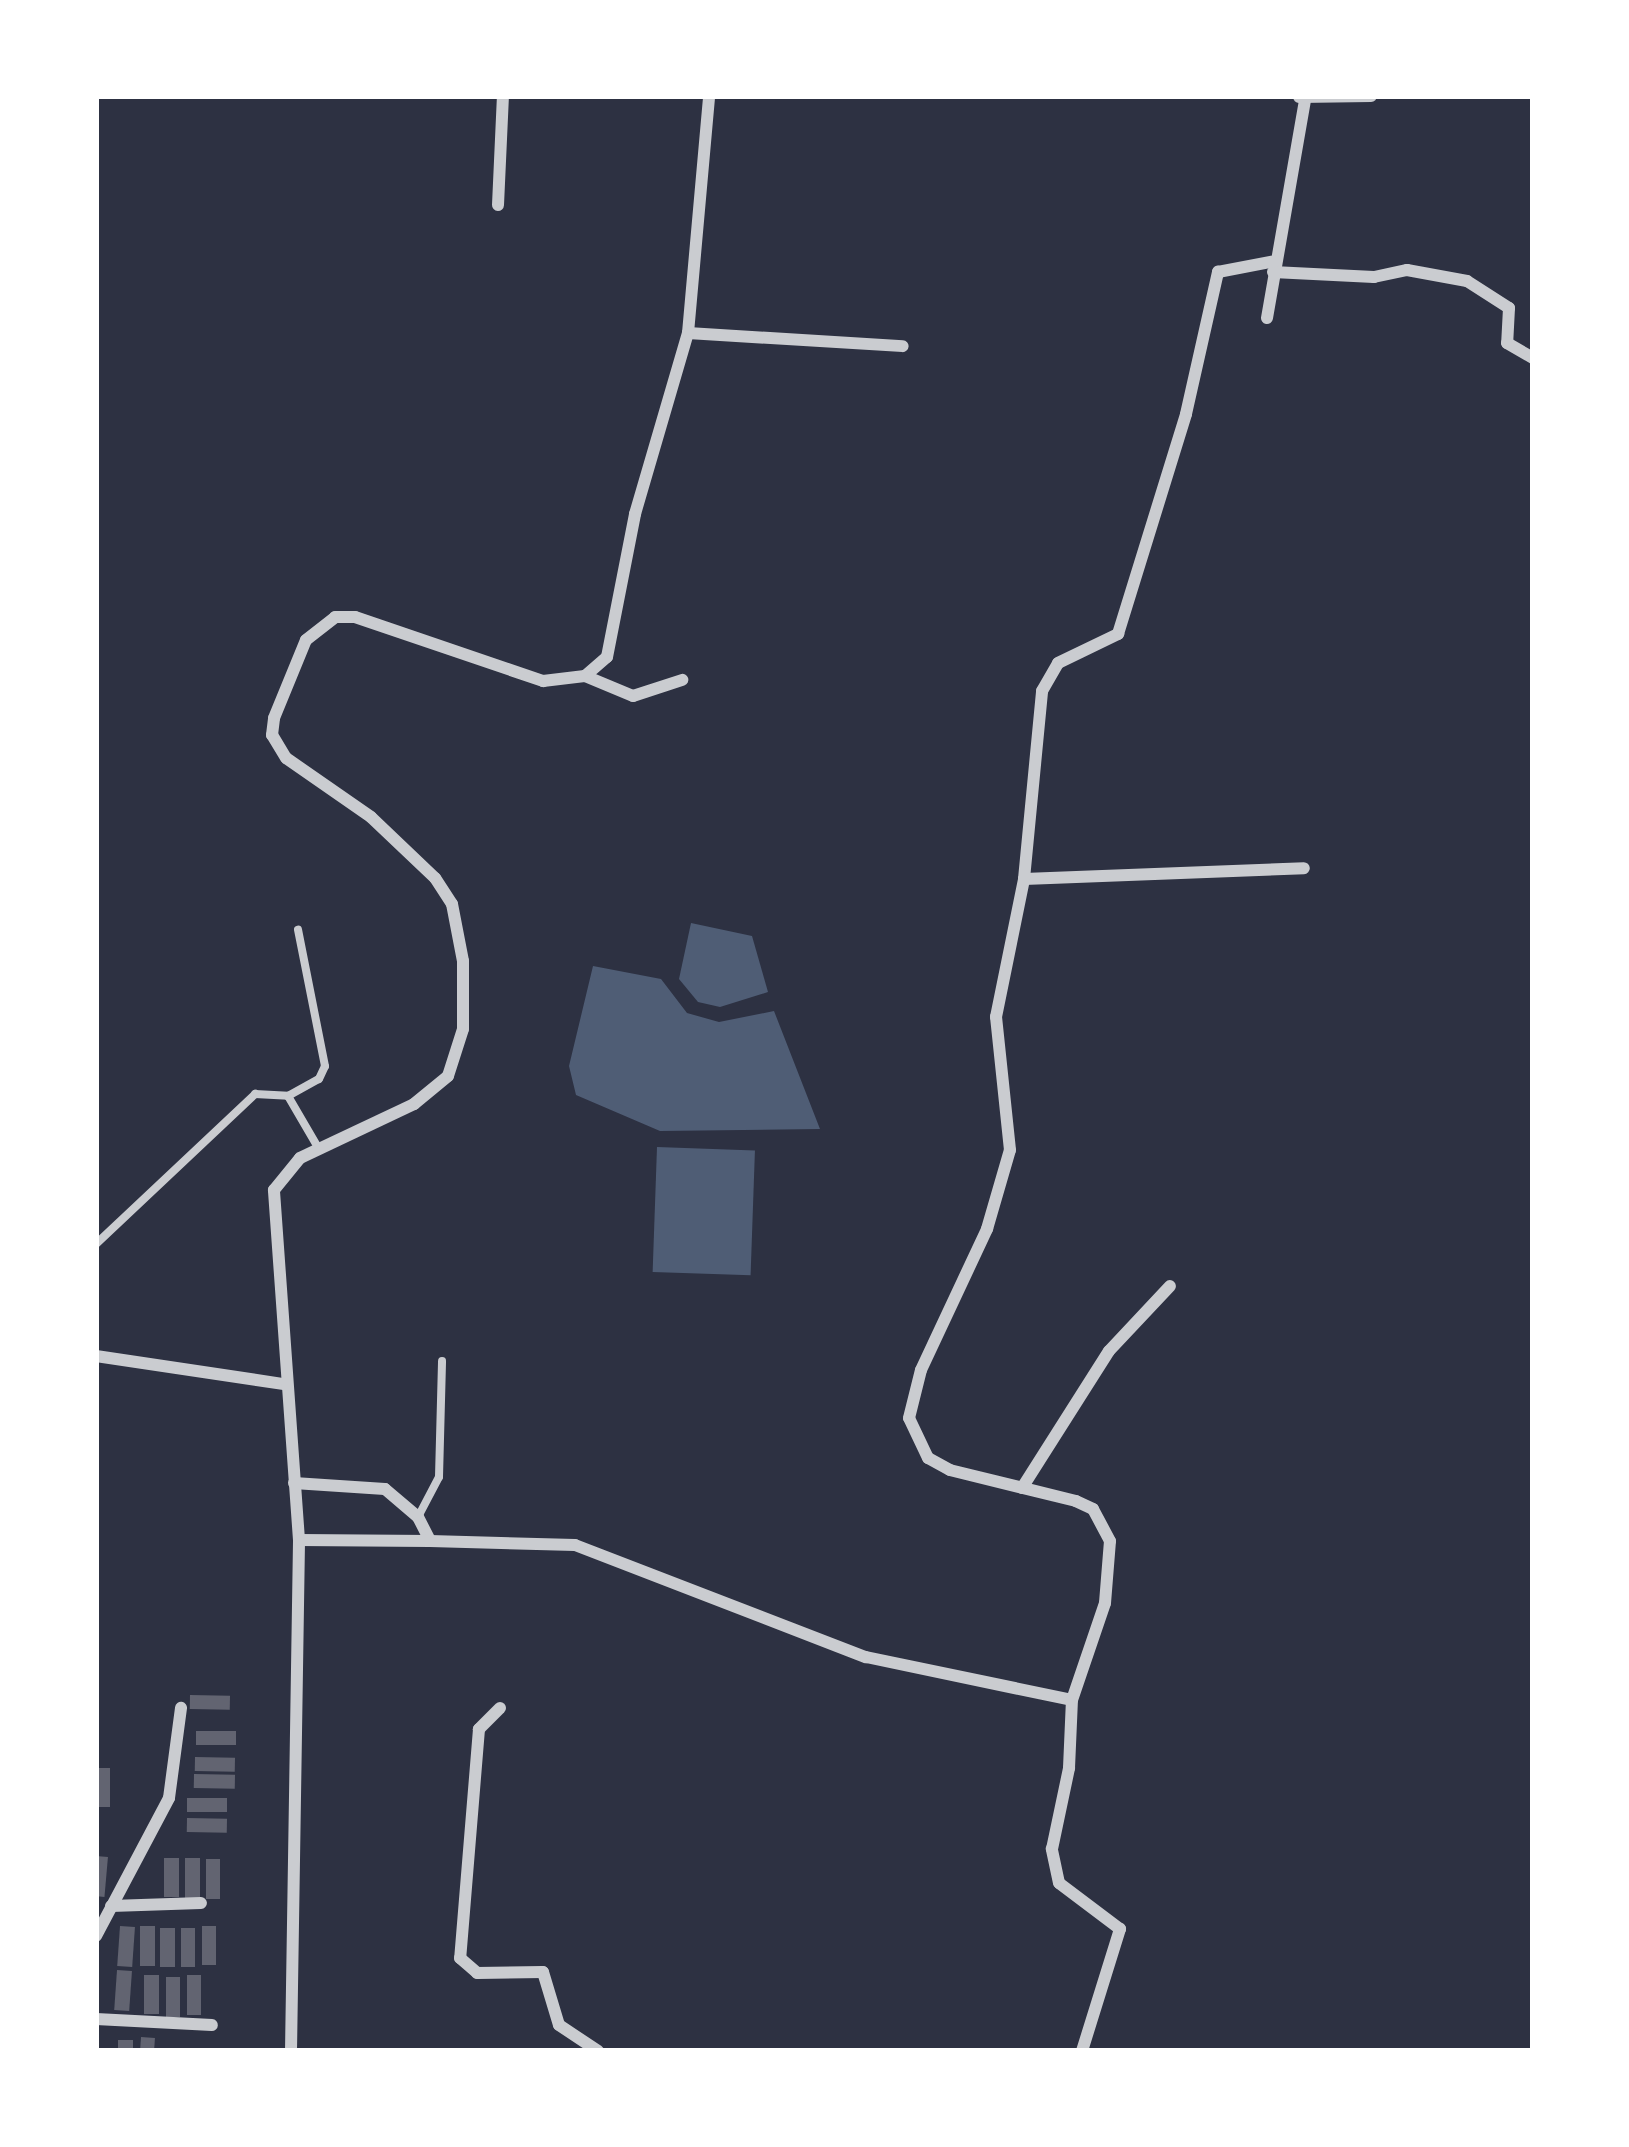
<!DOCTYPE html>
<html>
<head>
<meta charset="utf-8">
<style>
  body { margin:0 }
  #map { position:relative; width:1629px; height:2147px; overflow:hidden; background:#2d3142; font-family:"Archivo Narrow",sans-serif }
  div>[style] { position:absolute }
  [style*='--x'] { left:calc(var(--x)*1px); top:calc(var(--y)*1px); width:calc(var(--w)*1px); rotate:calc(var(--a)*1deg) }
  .water>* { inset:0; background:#4f5d75; transform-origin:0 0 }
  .building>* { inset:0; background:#626471; transform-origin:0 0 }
  .service>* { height:8px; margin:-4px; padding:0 4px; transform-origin:4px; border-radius:4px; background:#caccd0 }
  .minor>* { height:12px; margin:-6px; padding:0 6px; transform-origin:6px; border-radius:6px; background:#caccd0 }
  span { translate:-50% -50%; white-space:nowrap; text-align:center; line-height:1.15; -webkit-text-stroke:9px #fff; paint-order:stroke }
  .frame { position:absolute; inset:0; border:99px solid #fff; pointer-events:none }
</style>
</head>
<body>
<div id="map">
  <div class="water">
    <i style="clip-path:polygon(691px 923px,752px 936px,768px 992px,720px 1007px,698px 1002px,679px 979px)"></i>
    <i style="clip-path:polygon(593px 966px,661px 979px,687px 1013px,719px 1022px,774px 1011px,820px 1129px,660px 1131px,576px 1095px,569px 1066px)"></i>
    <i style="left:657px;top:1147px;width:98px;height:125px;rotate:2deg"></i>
  </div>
  <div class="building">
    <i style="left:190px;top:1695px;width:40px;height:14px;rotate:1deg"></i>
    <i style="left:196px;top:1731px;width:40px;height:14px"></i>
    <i style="left:195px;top:1757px;width:40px;height:14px;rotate:1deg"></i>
    <i style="left:96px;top:1768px;width:14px;height:39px"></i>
    <i style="left:194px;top:1774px;width:41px;height:14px;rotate:1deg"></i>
    <i style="left:187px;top:1798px;width:40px;height:14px"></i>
    <i style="left:187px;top:1818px;width:40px;height:14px;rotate:1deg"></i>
    <i style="left:96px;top:1856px;width:12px;height:40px;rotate:5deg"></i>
    <i style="left:164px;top:1858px;width:15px;height:39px"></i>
    <i style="left:185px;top:1858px;width:15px;height:40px"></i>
    <i style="left:206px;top:1859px;width:14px;height:40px"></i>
    <i style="left:120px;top:1926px;width:15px;height:40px;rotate:4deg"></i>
    <i style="left:140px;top:1926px;width:15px;height:40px"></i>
    <i style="left:202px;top:1926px;width:14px;height:39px"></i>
    <i style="left:160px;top:1928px;width:15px;height:39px"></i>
    <i style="left:181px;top:1928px;width:14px;height:39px"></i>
    <i style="left:117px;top:1970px;width:15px;height:40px;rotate:4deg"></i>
    <i style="left:144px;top:1975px;width:15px;height:39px"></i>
    <i style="left:187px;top:1975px;width:14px;height:40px"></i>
    <i style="left:166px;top:1977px;width:14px;height:40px"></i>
    <i style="left:141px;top:2037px;width:14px;height:14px;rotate:4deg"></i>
    <i style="left:118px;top:2040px;width:15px;height:11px"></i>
  </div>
  <div class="service">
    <i style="--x:288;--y:1096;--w:35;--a:-29"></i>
    <i style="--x:319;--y:1079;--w:14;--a:-65"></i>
    <i style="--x:325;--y:1066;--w:139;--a:-101.2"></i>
    <i style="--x:96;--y:1244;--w:219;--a:-43.3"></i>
    <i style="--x:255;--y:1094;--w:33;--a:3"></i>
    <i style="--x:288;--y:1096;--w:61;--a:59.7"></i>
    <i style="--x:418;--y:1517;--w:45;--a:-62.3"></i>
    <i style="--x:439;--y:1477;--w:116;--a:-88.5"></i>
  </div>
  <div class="minor">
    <i style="--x:1299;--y:97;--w:72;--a:-0.8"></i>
    <i style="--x:498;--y:205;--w:109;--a:-87.4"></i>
    <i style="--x:1273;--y:272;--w:101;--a:2.8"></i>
    <i style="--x:1374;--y:277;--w:34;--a:-12"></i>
    <i style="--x:1407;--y:270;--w:61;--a:10.4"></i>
    <i style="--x:1467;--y:281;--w:50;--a:32.7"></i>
    <i style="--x:1509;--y:308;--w:35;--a:93"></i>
    <i style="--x:1507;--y:343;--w:30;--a:30"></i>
    <i style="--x:1267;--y:318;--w:221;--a:-80.1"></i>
    <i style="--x:688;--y:333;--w:215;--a:3.5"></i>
    <i style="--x:585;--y:676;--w:52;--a:22.6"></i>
    <i style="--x:633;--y:696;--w:52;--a:-18.1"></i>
    <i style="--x:1024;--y:879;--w:280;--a:-2.2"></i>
    <i style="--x:96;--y:1356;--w:190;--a:8.5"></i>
    <i style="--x:294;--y:1483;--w:91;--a:3.8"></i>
    <i style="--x:385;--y:1489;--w:43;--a:40.3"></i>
    <i style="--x:418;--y:1517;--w:27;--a:63"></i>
    <i style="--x:430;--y:1541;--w:145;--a:1.6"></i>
    <i style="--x:575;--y:1545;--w:312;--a:21.1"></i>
    <i style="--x:866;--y:1657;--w:210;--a:11.8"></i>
    <i style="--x:1022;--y:1488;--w:162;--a:-57.6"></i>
    <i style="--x:1109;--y:1351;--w:89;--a:-46.8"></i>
    <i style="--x:299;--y:1540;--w:131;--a:0.4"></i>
    <i style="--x:500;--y:1708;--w:30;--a:135"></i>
    <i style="--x:479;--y:1729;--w:230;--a:94.7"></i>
    <i style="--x:460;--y:1958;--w:23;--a:41"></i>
    <i style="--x:477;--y:1973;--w:66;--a:-0.9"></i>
    <i style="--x:543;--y:1972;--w:55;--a:73.2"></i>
    <i style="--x:559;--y:2025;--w:47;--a:33.7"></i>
    <i style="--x:111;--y:1906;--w:90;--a:-1.9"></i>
    <i style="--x:96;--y:1936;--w:156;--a:-62.1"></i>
    <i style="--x:169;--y:1798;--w:91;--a:-82.4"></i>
    <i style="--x:96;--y:2019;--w:116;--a:3"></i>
    <i style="--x:291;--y:2051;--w:511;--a:-89.1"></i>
    <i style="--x:299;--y:1540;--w:351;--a:-94.1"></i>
    <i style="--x:274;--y:1190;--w:41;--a:-50.9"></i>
    <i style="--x:300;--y:1158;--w:126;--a:-25.3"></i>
    <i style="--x:414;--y:1104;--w:44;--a:-39.5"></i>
    <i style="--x:448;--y:1076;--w:49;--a:-72.3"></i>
    <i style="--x:463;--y:1029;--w:68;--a:-90"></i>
    <i style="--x:463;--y:961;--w:58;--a:-100.9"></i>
    <i style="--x:452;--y:904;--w:31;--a:-123"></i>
    <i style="--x:435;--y:878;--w:88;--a:-136.4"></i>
    <i style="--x:371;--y:817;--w:103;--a:-145.2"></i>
    <i style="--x:286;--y:758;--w:27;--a:-121"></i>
    <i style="--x:272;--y:735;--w:17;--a:-83"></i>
    <i style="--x:274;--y:718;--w:84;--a:-67.7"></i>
    <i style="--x:306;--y:640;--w:37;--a:-38"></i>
    <i style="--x:335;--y:617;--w:20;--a:0"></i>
    <i style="--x:355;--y:617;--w:199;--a:18.8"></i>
    <i style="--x:543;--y:681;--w:42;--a:-6.8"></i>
    <i style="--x:585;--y:676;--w:29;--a:-41"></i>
    <i style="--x:607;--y:657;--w:146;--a:-78.9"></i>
    <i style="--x:635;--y:514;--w:189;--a:-73.7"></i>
    <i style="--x:688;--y:333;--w:238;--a:-84.9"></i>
    <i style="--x:1082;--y:2051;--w:128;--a:-72.7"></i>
    <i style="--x:1120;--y:1929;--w:76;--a:-143"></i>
    <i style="--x:1059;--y:1883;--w:35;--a:-102"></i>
    <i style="--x:1052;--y:1849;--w:83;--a:-78.1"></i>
    <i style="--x:1069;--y:1768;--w:68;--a:-87.5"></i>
    <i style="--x:1072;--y:1700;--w:102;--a:-71.2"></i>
    <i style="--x:1105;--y:1603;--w:62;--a:-85.4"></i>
    <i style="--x:1110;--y:1541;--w:36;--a:-118"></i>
    <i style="--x:1093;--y:1509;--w:19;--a:-155"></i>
    <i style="--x:1076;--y:1501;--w:130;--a:-166.2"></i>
    <i style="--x:950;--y:1470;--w:25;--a:-151"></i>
    <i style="--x:928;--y:1458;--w:44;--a:-115.4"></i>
    <i style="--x:909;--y:1418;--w:49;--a:-76"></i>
    <i style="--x:921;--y:1370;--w:156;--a:-64.9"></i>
    <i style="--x:987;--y:1229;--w:82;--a:-73.8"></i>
    <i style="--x:1010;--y:1150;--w:134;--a:-96"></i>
    <i style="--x:996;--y:1017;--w:141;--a:-78.5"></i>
    <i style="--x:1024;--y:879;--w:189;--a:-84.5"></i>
    <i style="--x:1042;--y:691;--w:32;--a:-60"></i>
    <i style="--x:1058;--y:663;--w:67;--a:-25.8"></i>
    <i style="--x:1118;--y:634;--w:230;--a:-72.8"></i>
    <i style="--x:1186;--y:414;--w:146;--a:-77.3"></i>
    <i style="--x:1218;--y:272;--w:58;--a:-10.9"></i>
  </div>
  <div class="frame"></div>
</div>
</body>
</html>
